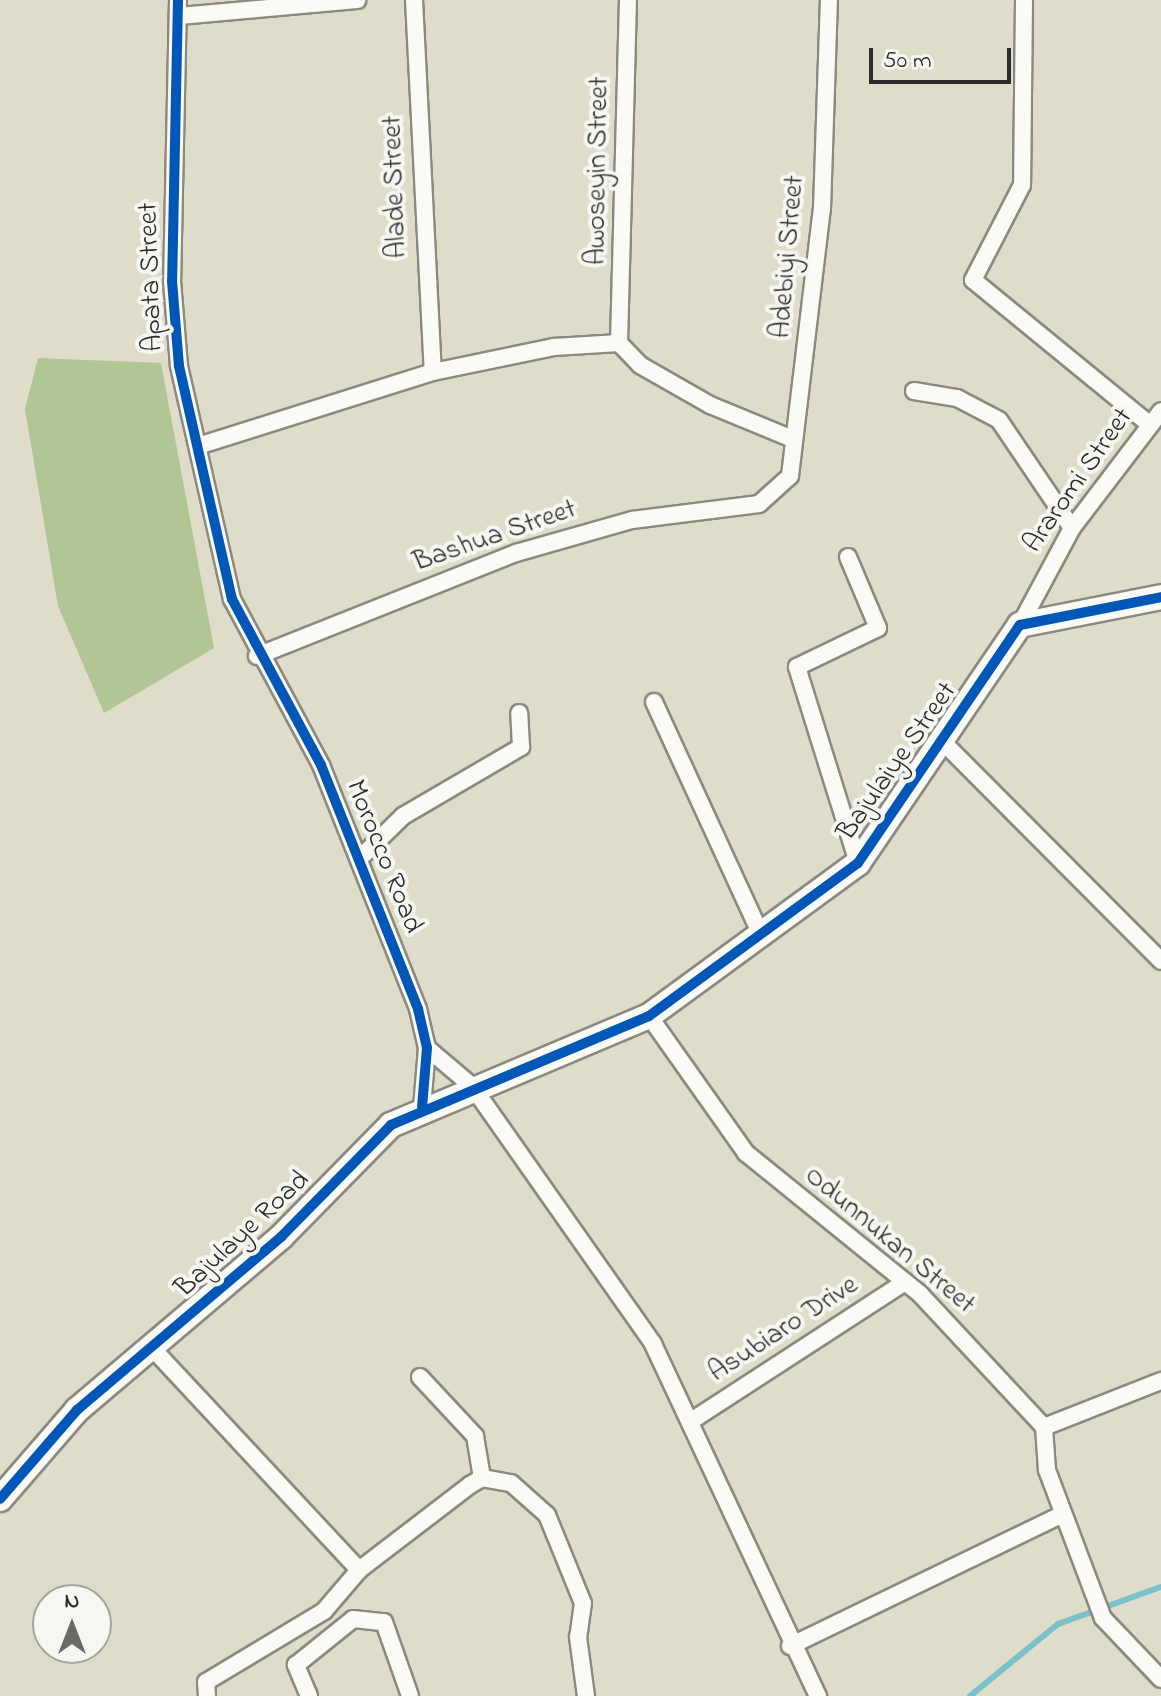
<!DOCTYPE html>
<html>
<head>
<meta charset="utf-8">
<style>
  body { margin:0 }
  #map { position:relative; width:1161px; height:1696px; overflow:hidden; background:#e0dcca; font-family:"Indie Flower",sans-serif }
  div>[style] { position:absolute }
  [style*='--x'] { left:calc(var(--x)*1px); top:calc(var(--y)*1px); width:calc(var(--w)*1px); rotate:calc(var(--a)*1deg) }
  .forest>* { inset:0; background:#b2c595 }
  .stream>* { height:6px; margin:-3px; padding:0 3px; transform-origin:3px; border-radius:3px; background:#7ac1cb }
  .roads { filter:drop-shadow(2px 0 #8b8980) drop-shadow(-2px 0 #8b8980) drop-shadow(0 2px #8b8980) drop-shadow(0 -2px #8b8980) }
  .street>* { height:16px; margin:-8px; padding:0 8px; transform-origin:8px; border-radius:8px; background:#fafaf7 }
  .secondary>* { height:24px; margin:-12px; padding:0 12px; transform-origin:12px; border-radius:12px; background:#fafaf7 }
  .cycleway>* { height:10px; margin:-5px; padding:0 5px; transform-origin:5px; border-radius:5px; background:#0057b8 }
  span { translate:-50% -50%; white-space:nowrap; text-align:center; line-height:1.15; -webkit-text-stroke:8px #f6f6f2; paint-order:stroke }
  .street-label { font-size:28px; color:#2b2b2b }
  .north { position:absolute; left:32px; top:1584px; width:80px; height:80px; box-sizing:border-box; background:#f6f6f2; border:2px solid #a5a5a2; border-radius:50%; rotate:0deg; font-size:22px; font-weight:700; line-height:32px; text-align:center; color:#2b2b2b }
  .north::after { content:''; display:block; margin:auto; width:28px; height:36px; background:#6a6963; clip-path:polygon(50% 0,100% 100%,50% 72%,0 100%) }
  .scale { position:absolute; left:869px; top:48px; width:142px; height:36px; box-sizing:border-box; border:4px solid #2b2b2b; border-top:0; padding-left:10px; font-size:24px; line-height:28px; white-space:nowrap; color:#2b2b2b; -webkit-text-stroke:6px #f6f6f2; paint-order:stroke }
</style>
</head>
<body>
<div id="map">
  <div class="forest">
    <i style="clip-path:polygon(38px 358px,161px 363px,214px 648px,104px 713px,58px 606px,25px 409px)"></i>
  </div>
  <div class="stream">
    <i style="--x:970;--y:1696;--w:114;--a:-39.3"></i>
    <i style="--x:1058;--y:1624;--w:109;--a:-19.8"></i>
  </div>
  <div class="roads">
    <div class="street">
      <i style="--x:178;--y:0;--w:281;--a:91.2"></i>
      <i style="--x:172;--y:281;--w:85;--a:85.3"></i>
      <i style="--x:179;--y:366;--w:239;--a:77.2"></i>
      <i style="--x:232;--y:599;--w:188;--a:61.8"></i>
      <i style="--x:321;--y:765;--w:263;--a:68.3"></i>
      <i style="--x:418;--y:1009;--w:40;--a:77"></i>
      <i style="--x:427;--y:1048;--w:59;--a:94.8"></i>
      <i style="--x:414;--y:0;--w:372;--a:87.1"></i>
      <i style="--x:1024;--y:0;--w:185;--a:90.6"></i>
      <i style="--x:1022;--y:185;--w:107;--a:117.3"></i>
      <i style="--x:973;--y:280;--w:229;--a:39.3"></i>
      <i style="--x:179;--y:16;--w:179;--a:-5.1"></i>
      <i style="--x:619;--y:343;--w:343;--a:-88.5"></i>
      <i style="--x:914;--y:391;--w:44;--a:9.2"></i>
      <i style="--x:957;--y:398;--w:47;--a:27.6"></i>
      <i style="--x:999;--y:420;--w:130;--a:55.9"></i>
      <i style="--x:198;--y:446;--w:246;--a:-17.5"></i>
      <i style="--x:433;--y:372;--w:124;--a:-11.7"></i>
      <i style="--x:554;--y:347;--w:65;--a:-3.5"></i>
      <i style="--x:619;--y:343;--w:30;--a:46"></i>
      <i style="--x:640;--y:365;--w:81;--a:29.7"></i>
      <i style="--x:710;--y:405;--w:87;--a:22.4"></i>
      <i style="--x:848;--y:557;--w:77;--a:67.1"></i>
      <i style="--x:878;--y:628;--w:90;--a:154.3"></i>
      <i style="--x:797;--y:667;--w:205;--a:72.7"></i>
      <i style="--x:1020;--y:625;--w:110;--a:-61.8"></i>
      <i style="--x:1072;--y:528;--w:147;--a:-52.7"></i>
      <i style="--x:257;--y:656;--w:279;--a:-21.7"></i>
      <i style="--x:516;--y:553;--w:121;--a:-15.9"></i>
      <i style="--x:632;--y:520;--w:128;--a:-7.2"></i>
      <i style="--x:759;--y:504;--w:42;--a:-42.1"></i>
      <i style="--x:790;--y:476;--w:269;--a:-83.2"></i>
      <i style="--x:822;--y:209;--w:209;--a:-88.1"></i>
      <i style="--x:654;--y:702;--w:259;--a:65.3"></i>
      <i style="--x:943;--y:742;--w:309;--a:45.1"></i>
      <i style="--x:359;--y:859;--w:62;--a:-44.3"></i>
      <i style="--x:403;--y:816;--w:137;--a:-30.3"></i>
      <i style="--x:521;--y:747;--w:34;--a:-93"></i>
      <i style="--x:649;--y:1016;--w:168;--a:54.7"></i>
      <i style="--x:746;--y:1153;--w:224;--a:39"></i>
      <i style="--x:920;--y:1294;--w:182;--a:47"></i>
      <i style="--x:1044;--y:1427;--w:43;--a:86"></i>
      <i style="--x:1047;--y:1470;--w:158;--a:69.3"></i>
      <i style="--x:1103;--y:1618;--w:84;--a:46.4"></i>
      <i style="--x:427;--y:1048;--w:59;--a:40.2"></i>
      <i style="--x:472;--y:1086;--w:315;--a:54.9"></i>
      <i style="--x:653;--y:1344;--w:389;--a:64.9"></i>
      <i style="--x:154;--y:1350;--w:301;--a:47"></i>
      <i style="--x:359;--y:1570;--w:140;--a:-37.4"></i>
      <i style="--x:470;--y:1485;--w:14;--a:-30"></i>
      <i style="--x:482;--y:1478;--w:29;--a:10"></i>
      <i style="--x:511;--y:1483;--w:48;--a:41.6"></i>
      <i style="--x:547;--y:1515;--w:95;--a:67.8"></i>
      <i style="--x:583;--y:1603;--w:34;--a:98"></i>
      <i style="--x:578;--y:1637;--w:60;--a:82.3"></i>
      <i style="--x:420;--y:1377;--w:81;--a:47"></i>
      <i style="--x:475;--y:1436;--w:43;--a:80.5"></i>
      <i style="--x:691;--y:1421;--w:255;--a:-33"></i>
      <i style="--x:1044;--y:1427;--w:126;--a:-21.5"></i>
      <i style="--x:790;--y:1646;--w:303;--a:-25.8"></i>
      <i style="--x:207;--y:1696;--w:14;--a:-94"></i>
      <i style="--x:206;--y:1682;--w:138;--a:-31"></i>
      <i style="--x:324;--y:1611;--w:54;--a:-49.5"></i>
      <i style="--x:309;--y:1696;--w:34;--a:-113"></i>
      <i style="--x:296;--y:1665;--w:73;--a:-38.9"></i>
      <i style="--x:353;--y:1619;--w:31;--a:6"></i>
      <i style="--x:384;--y:1622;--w:78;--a:70.6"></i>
    </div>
    <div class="secondary">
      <i style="--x:0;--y:1499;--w:118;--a:-49.1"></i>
      <i style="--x:77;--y:1410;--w:267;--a:-40.3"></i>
      <i style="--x:281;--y:1237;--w:157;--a:-45.5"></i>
      <i style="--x:391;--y:1125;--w:280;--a:-22.9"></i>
      <i style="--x:649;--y:1016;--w:259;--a:-36.2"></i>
      <i style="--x:858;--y:863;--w:288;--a:-55.8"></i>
      <i style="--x:1020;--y:625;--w:144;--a:-11.2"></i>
    </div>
  </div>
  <div class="cycleway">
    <i style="--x:178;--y:0;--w:281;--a:91.2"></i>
    <i style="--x:172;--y:281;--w:85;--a:85.3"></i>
    <i style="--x:179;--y:366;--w:239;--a:77.2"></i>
    <i style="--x:232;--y:599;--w:188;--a:61.8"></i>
    <i style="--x:321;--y:765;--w:263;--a:68.3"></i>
    <i style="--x:418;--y:1009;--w:40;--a:77"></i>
    <i style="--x:427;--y:1048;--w:59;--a:94.8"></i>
    <i style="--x:0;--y:1499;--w:118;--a:-49.1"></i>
    <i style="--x:77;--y:1410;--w:267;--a:-40.3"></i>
    <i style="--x:281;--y:1237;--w:157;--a:-45.5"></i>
    <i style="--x:391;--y:1125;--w:280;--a:-22.9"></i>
    <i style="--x:649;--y:1016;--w:259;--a:-36.2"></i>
    <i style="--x:858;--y:863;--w:288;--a:-55.8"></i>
    <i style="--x:1020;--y:625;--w:144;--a:-11.2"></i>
  </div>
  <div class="street-label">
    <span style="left:599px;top:171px;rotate:-89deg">Awoseyin Street</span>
    <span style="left:396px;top:187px;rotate:-92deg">Alade Street</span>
    <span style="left:789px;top:257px;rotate:-85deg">Adebiyi Street</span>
    <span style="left:152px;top:277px;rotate:-92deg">Apata Street</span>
    <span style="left:1079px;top:481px;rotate:-55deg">Araromi Street</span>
    <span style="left:495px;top:537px;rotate:-19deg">Bashua Street</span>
    <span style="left:898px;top:762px;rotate:-55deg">Bajulaiye Street</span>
    <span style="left:383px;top:857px;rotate:68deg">Morocco Road</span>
    <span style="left:243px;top:1235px;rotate:-43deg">Bajulaye Road</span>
    <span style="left:889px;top:1241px;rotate:40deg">Odunnukan Street</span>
    <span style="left:784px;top:1330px;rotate:-33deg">Asubiaro Drive</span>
  </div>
  <div class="north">N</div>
  <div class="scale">50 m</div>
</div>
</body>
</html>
